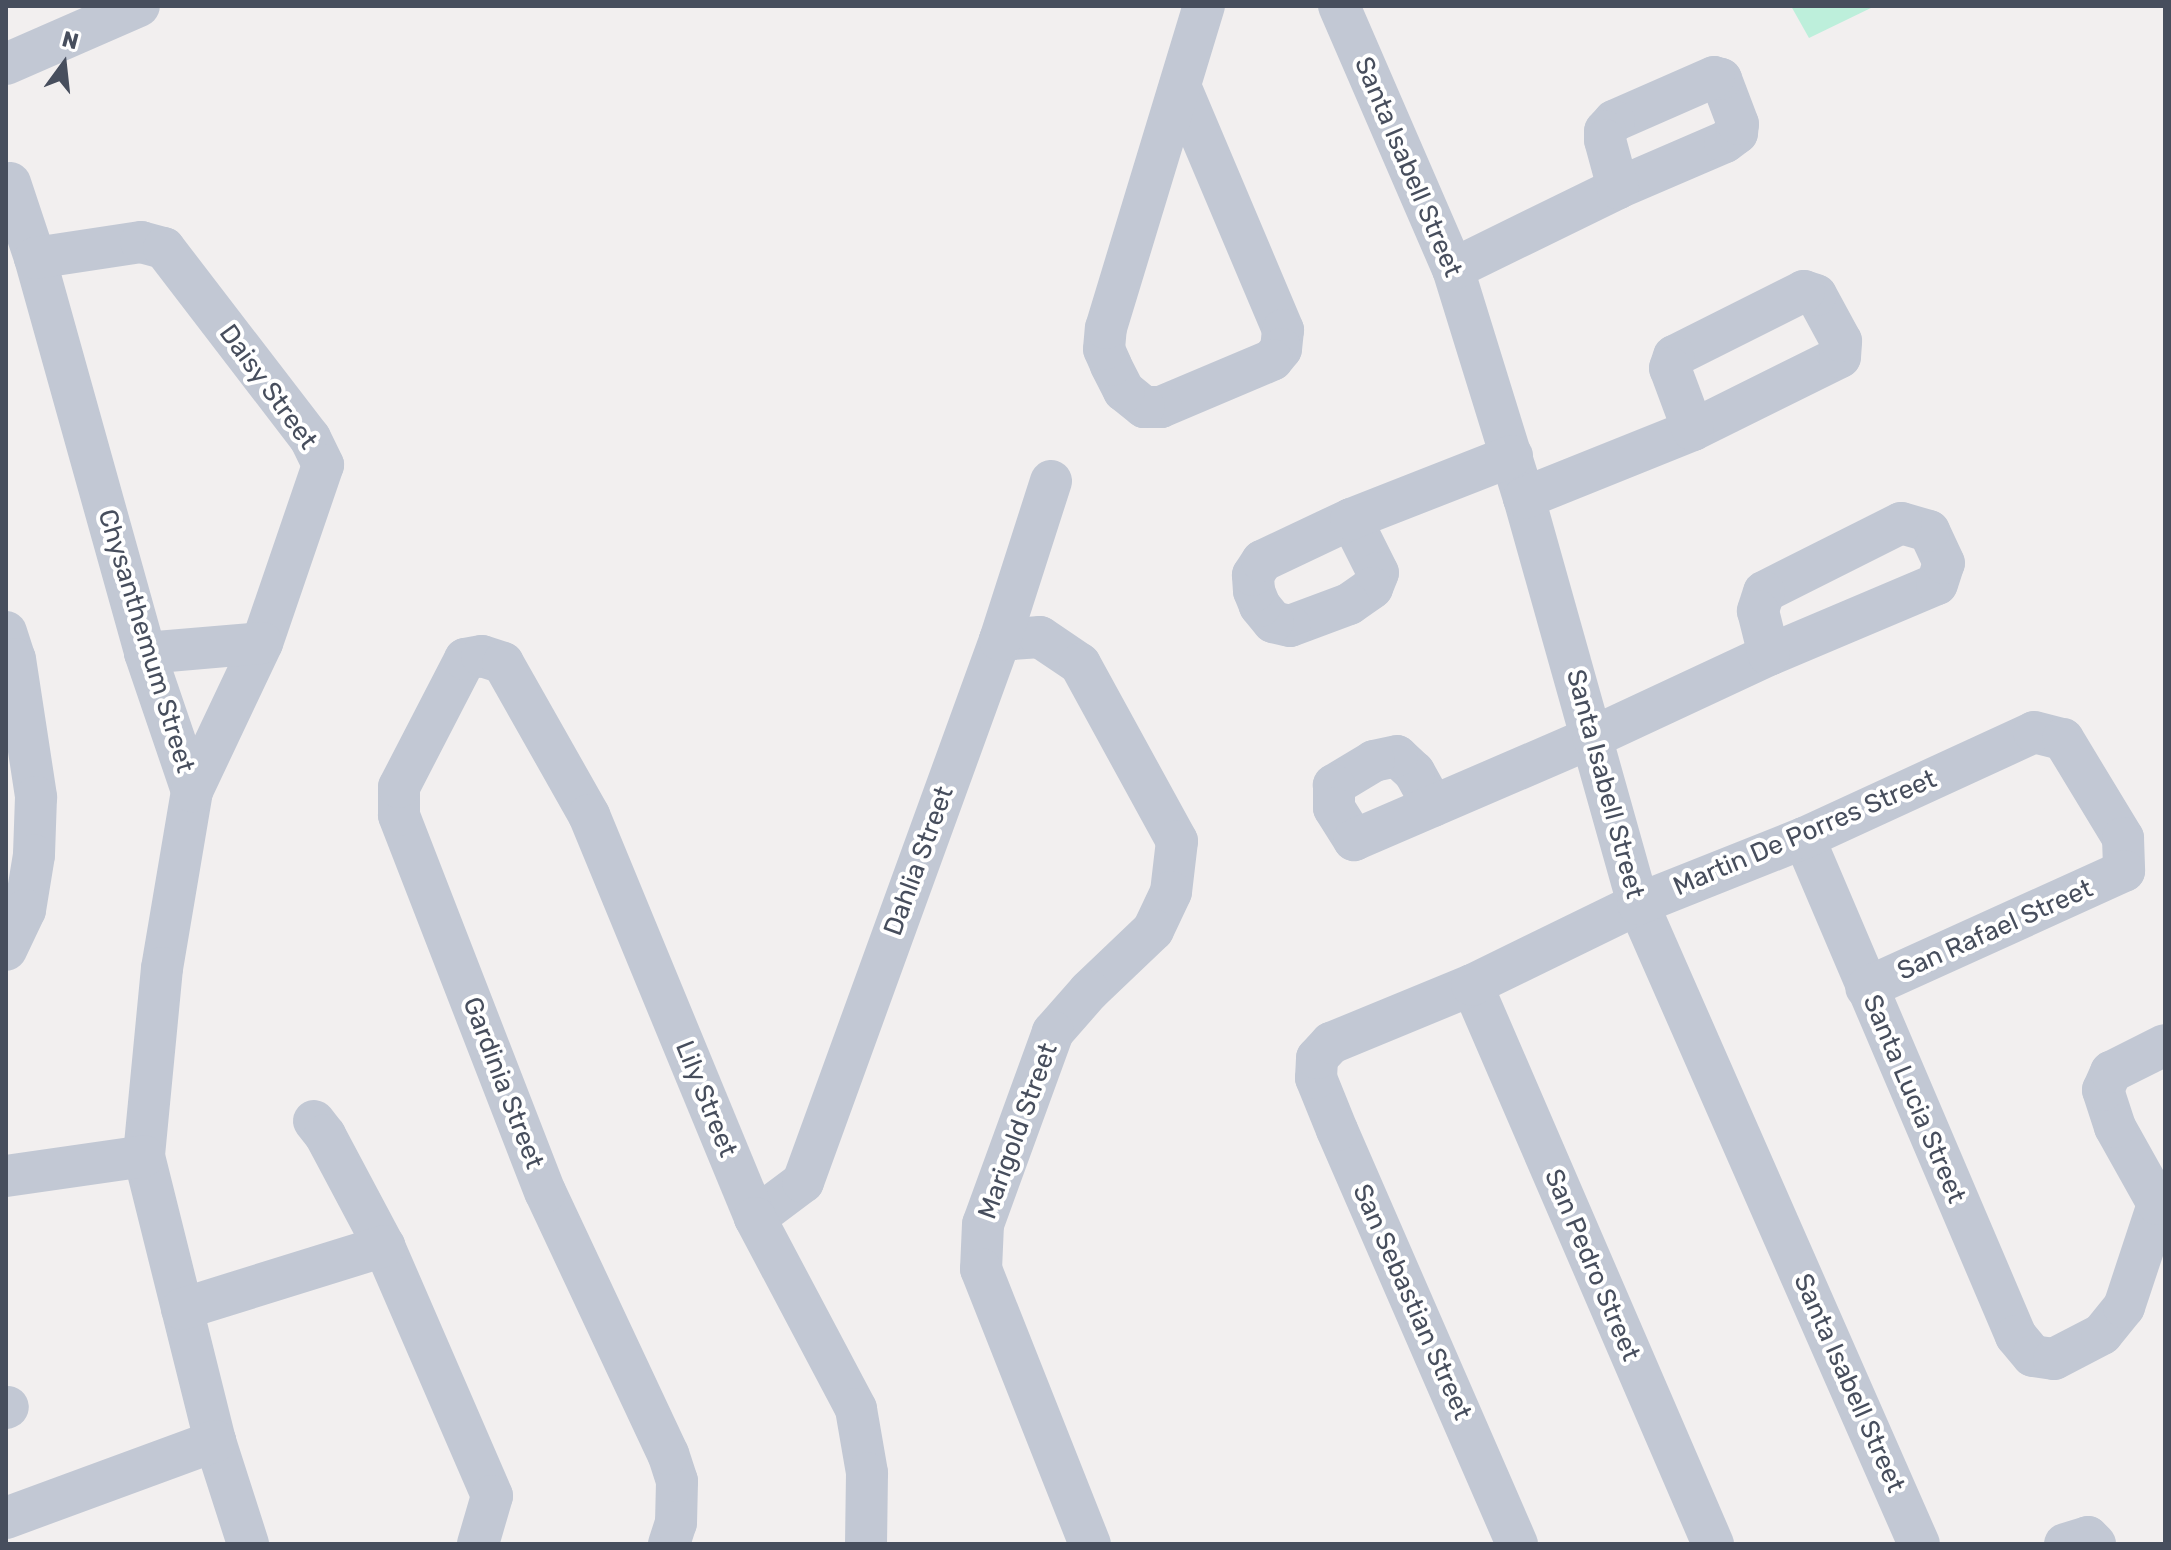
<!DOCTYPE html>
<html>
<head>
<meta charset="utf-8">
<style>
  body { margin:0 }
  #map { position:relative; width:2171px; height:1550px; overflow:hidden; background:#f2efef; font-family:Rubik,sans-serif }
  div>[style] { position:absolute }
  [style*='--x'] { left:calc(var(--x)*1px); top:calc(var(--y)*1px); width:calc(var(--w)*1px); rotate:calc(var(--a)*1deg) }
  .green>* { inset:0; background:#bdefdb }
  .minor>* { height:42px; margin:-21px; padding:0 21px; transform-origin:21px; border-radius:21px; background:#c2c8d4 }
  span { translate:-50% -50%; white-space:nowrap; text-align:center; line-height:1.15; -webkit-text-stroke:8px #fff; paint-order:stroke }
  .street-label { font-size:26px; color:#474e5d }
  .frame { position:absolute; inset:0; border:8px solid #474e5d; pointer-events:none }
  .north { position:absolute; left:24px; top:24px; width:80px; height:80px; -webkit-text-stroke:6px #fff; paint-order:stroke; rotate:15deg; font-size:22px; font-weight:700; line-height:32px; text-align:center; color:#474e5d }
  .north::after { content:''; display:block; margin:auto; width:28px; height:36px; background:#474e5d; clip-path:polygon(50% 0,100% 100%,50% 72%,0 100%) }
</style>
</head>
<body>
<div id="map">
  <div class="green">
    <i style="clip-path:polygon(1791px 6px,1875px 6px,1809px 38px)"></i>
  </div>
  <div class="minor">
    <i style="--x:1339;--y:6;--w:287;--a:66.6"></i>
    <i style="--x:1453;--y:269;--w:240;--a:72.8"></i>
    <i style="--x:1524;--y:498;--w:422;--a:74.3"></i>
    <i style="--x:1638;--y:904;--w:699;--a:66.3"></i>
    <i style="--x:6;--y:64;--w:145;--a:-23.6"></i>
    <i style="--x:1180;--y:86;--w:265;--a:67.1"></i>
    <i style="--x:1283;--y:330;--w:19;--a:96"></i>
    <i style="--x:1281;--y:349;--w:14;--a:129"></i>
    <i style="--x:1272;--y:360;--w:121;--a:157.1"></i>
    <i style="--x:1161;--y:407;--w:17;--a:180"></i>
    <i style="--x:1144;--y:407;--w:26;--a:-141"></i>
    <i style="--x:1124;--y:391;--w:29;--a:-117"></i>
    <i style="--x:1111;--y:365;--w:17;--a:-114"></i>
    <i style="--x:1104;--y:349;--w:21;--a:-85"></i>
    <i style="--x:1106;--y:328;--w:337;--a:-73.1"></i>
    <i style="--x:10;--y:183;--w:79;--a:71.6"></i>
    <i style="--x:35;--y:258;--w:410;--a:74.4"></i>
    <i style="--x:145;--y:653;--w:146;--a:71.2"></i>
    <i style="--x:192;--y:791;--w:180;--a:99.6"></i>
    <i style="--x:162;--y:968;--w:189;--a:95.5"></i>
    <i style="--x:144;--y:1156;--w:294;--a:76"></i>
    <i style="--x:215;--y:1441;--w:108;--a:72.2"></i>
    <i style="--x:35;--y:258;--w:107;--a:-8.6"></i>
    <i style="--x:141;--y:242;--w:24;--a:15"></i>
    <i style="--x:164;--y:248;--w:240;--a:52.5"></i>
    <i style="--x:310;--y:438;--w:30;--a:64"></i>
    <i style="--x:323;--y:465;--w:188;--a:108.9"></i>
    <i style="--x:262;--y:643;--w:164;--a:115.3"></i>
    <i style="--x:1453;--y:269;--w:184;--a:-26.1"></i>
    <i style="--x:1618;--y:188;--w:116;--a:-23.3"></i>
    <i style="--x:1725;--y:142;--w:15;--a:-37"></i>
    <i style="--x:1737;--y:133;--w:9;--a:-84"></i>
    <i style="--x:1738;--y:124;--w:48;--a:-110.7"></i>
    <i style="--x:1721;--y:79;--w:7;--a:-164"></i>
    <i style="--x:1714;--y:77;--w:109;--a:156.3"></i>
    <i style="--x:1614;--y:121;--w:13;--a:132"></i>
    <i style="--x:1605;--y:131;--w:9;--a:90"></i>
    <i style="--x:1605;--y:140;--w:50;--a:74.8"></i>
    <i style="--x:1524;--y:498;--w:182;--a:-21.9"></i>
    <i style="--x:1693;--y:430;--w:164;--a:-26.4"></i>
    <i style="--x:1840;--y:357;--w:16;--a:-86"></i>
    <i style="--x:1841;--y:341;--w:52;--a:-118.5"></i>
    <i style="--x:1816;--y:295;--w:13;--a:-162"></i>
    <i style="--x:1804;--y:291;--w:145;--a:153.4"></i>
    <i style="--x:1674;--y:356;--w:13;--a:108"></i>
    <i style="--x:1670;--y:368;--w:66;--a:69.6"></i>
    <i style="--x:1351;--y:519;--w:60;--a:63.4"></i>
    <i style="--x:1378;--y:573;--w:16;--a:112"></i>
    <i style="--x:1372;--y:588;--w:28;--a:145"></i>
    <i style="--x:1349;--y:604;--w:63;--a:159.6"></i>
    <i style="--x:1290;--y:626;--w:17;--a:-167"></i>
    <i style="--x:1273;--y:622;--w:21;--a:-129"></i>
    <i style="--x:1260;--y:606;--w:16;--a:-112"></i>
    <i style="--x:1254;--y:591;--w:16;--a:-94"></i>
    <i style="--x:1253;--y:575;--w:17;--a:-57"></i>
    <i style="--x:1262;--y:561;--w:98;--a:-25.3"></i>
    <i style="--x:1351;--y:519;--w:173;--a:-21.4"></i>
    <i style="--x:6;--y:632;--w:28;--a:72"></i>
    <i style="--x:15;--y:659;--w:140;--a:81.3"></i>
    <i style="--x:36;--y:797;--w:58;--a:92"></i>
    <i style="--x:34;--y:855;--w:56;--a:99.3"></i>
    <i style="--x:25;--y:910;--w:44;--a:115.4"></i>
    <i style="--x:1000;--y:640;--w:40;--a:-4.3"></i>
    <i style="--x:1040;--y:637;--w:48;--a:34"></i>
    <i style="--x:1080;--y:664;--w:202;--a:61.3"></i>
    <i style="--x:1177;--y:841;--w:51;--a:96.7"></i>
    <i style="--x:1171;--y:892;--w:42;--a:115.3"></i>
    <i style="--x:1153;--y:930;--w:88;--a:136.4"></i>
    <i style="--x:1089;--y:991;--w:55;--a:131.3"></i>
    <i style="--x:1053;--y:1032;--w:204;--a:110"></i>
    <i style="--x:983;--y:1224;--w:45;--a:92.5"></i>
    <i style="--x:981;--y:1269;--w:296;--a:68.4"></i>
    <i style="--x:145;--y:653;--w:117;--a:-4.9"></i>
    <i style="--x:1433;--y:806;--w:39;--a:-119"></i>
    <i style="--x:1414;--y:772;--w:23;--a:-137"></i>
    <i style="--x:1397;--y:756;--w:24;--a:168"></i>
    <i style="--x:1374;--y:761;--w:47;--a:149"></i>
    <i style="--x:1334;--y:785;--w:23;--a:90"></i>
    <i style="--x:1334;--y:808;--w:38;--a:58"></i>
    <i style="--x:1354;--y:840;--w:260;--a:-23.3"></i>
    <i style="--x:1593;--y:737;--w:194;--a:-25"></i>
    <i style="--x:1769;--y:655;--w:182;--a:-22.9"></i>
    <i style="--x:1937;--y:584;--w:22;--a:-72"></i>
    <i style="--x:1944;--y:563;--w:35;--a:-115"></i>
    <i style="--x:1929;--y:531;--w:29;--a:-164"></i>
    <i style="--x:1901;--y:523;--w:153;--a:153.3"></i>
    <i style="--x:1764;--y:592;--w:20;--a:108"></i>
    <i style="--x:1758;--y:611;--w:45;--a:76"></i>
    <i style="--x:1804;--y:838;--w:541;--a:66.94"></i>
    <i style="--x:2016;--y:1336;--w:26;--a:50"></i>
    <i style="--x:2033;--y:1356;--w:21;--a:8"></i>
    <i style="--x:2054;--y:1359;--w:54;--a:-27.5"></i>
    <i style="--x:2102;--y:1334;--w:35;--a:-51"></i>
    <i style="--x:2124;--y:1307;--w:108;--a:-71.7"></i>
    <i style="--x:2158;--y:1204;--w:11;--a:-49"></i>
    <i style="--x:1472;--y:985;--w:609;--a:66.68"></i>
    <i style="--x:314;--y:1121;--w:18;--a:52"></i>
    <i style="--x:325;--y:1135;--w:126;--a:62"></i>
    <i style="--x:384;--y:1246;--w:272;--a:66.6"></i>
    <i style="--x:492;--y:1496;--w:50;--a:106.3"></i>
    <i style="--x:6;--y:1176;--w:139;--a:-8.2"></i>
    <i style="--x:2158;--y:1204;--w:88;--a:-119.2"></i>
    <i style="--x:2115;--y:1127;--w:39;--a:-108"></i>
    <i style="--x:2103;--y:1090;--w:20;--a:-66"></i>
    <i style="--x:2111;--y:1072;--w:60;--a:-26.6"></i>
    <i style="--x:755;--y:1218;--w:60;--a:-36.9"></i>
    <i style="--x:803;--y:1182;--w:577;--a:-70.03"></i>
    <i style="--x:1000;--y:640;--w:167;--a:-72.2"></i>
    <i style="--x:182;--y:1309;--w:212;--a:-17.3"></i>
    <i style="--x:6;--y:1408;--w:2;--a:-27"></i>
    <i style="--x:6;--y:1518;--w:223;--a:-20.2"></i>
    <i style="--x:669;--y:1544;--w:22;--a:-72"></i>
    <i style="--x:676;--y:1523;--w:42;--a:-88.6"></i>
    <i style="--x:677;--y:1481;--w:28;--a:-108"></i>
    <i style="--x:668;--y:1454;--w:289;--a:-115.1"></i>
    <i style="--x:545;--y:1192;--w:404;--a:-111.2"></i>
    <i style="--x:399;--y:815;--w:28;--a:-90"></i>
    <i style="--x:399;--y:787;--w:144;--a:-62.7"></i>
    <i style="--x:465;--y:659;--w:17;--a:-10"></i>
    <i style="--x:482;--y:656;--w:22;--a:18"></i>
    <i style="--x:503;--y:663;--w:175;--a:60.5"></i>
    <i style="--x:589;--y:815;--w:436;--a:67.6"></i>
    <i style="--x:755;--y:1218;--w:216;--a:62.1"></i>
    <i style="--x:856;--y:1409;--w:65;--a:80.2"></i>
    <i style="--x:867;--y:1473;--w:71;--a:90.8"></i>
    <i style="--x:1517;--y:1544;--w:451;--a:-113.5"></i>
    <i style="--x:1337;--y:1130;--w:56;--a:-112"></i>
    <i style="--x:1316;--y:1078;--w:20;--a:-87"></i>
    <i style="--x:1317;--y:1058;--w:21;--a:-47"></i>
    <i style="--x:1331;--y:1043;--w:152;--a:-22.4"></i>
    <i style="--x:1472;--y:985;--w:185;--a:-26"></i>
    <i style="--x:1638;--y:904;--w:179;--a:-21.7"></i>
    <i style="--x:1804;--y:838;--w:253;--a:-24.7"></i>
    <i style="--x:2034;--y:732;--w:30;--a:14"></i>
    <i style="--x:2063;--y:739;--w:116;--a:58.8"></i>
    <i style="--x:2123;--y:838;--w:33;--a:88"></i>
    <i style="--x:2124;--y:871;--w:283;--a:155.6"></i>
    <i style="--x:2065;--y:1544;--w:24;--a:-17"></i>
    <i style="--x:2088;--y:1537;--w:10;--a:45"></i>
  </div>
  <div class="street-label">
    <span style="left:1408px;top:167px;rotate:67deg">Santa Isabell Street</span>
    <span style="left:268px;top:387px;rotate:54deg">Daisy Street</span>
    <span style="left:146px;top:641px;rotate:73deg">Chysanthemum Street</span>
    <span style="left:1605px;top:784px;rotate:75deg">Santa Isabell Street</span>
    <span style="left:1805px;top:833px;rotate:-23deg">Martin De Porres Street</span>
    <span style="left:919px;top:861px;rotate:-70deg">Dahlia Street</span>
    <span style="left:1995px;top:930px;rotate:-24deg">San Rafael Street</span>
    <span style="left:503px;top:1083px;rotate:69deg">Gardinia Street</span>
    <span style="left:706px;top:1099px;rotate:68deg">Lily Street</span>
    <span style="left:1914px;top:1099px;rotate:67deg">Santa Lucia Street</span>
    <span style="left:1018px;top:1131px;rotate:-70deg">Marigold Street</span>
    <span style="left:1592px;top:1265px;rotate:67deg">San Pedro Street</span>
    <span style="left:1412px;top:1302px;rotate:66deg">San Sebastian Street</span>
    <span style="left:1849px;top:1383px;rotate:66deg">Santa Isabell Street</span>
  </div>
  <div class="frame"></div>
  <div class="north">N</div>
</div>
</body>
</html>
